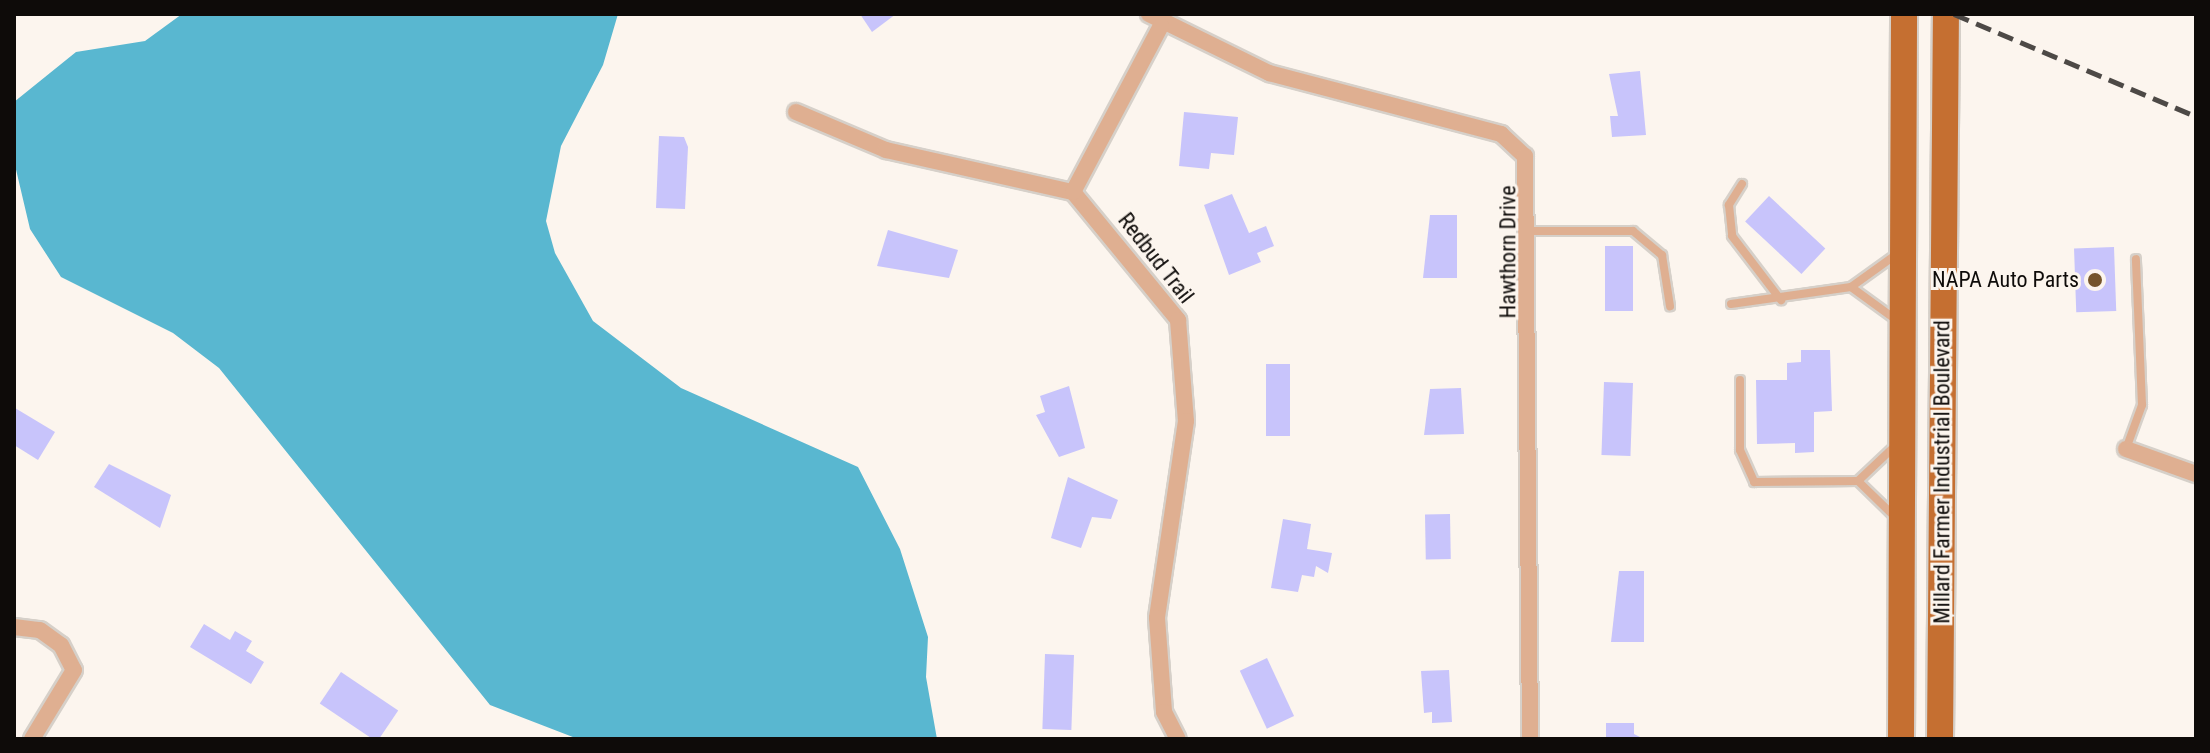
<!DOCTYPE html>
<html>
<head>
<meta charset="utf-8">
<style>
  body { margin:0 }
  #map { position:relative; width:2210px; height:753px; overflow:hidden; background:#fcf5ee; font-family:"Roboto Condensed",sans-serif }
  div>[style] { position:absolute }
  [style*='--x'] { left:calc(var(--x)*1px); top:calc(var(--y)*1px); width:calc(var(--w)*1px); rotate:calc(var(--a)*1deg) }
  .water>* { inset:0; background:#59b7d0 }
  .building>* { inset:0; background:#c8c4fb; transform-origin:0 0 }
  .roads { filter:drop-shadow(2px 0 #d6d0c9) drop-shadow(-2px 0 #d6d0c9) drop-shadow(0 2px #d6d0c9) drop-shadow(0 -2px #d6d0c9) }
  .service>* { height:8px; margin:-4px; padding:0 4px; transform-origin:4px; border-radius:4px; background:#dfaf91 }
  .minor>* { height:16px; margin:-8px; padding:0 8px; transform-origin:8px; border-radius:8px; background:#dfaf91 }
  .primary>* { height:26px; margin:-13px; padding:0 13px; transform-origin:13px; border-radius:13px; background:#c56f31 }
  .rail>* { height:5px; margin-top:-2.5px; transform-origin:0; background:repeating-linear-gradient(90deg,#4d4946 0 16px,transparent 0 24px) }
  .dots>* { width:22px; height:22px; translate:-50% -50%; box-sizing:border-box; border:4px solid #fcf5ee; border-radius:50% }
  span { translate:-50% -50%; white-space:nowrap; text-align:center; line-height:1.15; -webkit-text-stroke:6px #fcf5ee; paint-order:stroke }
  .street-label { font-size:22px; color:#0e0b09 }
  .poi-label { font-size:22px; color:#0e0b09 }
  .right { translate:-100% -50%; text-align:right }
  .frame { position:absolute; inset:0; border:16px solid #0e0b09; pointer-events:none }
</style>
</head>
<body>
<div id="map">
  <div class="water">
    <i style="clip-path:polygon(182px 14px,618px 14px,603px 65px,561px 146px,546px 221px,555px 253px,593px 321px,681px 388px,858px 467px,900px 549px,928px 637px,926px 677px,937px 739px,578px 739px,490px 705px,219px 368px,173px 333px,61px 277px,30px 229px,14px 161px,14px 102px,76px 52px,145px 41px)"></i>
  </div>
  <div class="building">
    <i style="clip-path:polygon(860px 14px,896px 14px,872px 32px)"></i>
    <i style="clip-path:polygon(1640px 71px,1646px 135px,1612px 137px,1610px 116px,1618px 116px,1609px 74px)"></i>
    <i style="clip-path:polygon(1184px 112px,1238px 117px,1234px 155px,1211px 153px,1209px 169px,1179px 166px)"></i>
    <i style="clip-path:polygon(659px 136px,684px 137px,688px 147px,685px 209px,656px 208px)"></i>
    <i style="clip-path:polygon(1232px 194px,1249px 233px,1266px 226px,1274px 246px,1257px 253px,1261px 262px,1229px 275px,1204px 205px)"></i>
    <i style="left:1769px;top:196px;width:77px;height:35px;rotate:43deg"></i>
    <i style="clip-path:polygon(1430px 215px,1457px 215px,1457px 278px,1423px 278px)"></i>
    <i style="clip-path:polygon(888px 230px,958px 250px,949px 278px,877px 266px)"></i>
    <i style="left:1605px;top:246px;width:28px;height:65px"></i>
    <i style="left:2114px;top:247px;width:64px;height:40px;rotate:88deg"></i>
    <i style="clip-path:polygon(1801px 350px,1830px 350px,1832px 411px,1814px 412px,1814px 452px,1795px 453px,1795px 443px,1757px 444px,1756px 380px,1787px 380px,1787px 363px,1801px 362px)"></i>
    <i style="left:1266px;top:364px;width:24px;height:72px"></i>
    <i style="left:1604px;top:382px;width:29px;height:73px;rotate:2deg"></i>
    <i style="clip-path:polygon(1069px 386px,1085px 448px,1059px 457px,1036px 415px,1045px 412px,1040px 396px)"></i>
    <i style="clip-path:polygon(1461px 388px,1464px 434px,1424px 435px,1430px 389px)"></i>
    <i style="clip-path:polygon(15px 408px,55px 432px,38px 460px,14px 445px)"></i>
    <i style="clip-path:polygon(109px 464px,171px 495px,160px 528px,94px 487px)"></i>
    <i style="clip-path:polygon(1068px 477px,1118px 500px,1111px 519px,1092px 517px,1081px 548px,1051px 538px)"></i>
    <i style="left:1450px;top:514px;width:45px;height:25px;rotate:89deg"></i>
    <i style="clip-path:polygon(1283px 519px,1311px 524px,1307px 549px,1332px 553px,1328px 573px,1316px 566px,1314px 577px,1302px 575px,1298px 592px,1271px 588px)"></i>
    <i style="clip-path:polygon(1619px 571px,1644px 571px,1644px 642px,1611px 642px)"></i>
    <i style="clip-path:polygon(204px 624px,230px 640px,235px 631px,252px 641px,246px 651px,264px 662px,251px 684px,190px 647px)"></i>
    <i style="left:1045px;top:654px;width:29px;height:75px;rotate:2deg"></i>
    <i style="left:1267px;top:658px;width:64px;height:30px;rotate:65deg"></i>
    <i style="clip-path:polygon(1449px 670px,1452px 722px,1432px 723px,1432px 712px,1424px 713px,1421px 671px)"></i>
    <i style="left:341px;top:672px;width:69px;height:38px;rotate:34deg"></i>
    <i style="clip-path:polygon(1606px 723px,1634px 723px,1634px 734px,1644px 739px,1606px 739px)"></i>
  </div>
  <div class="roads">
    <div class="service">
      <i style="--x:1742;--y:184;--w:25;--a:122"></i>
      <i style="--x:1729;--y:205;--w:31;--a:84"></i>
      <i style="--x:1732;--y:236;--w:81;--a:52.6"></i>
      <i style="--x:1530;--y:231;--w:103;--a:0"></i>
      <i style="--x:1633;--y:231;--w:38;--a:40"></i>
      <i style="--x:1662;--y:255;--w:52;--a:81.1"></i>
      <i style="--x:1851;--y:287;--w:54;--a:36"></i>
      <i style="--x:1731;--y:304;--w:121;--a:-8.1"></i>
      <i style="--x:1851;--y:287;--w:57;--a:-35.7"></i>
      <i style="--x:1740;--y:380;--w:70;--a:90"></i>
      <i style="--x:1740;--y:450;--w:35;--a:66"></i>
      <i style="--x:1754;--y:482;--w:104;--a:-0.6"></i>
      <i style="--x:1858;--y:481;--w:50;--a:-43.4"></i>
      <i style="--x:2126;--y:449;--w:47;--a:-70"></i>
      <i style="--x:2142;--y:405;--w:146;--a:-92.4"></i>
      <i style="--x:1858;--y:481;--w:50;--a:44.2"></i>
    </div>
    <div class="minor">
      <i style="--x:1149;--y:14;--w:134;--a:26.2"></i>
      <i style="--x:1269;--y:73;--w:240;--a:14.7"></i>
      <i style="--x:1501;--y:134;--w:33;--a:43"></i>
      <i style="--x:1525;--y:156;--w:583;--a:89.51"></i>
      <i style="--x:796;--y:112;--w:98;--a:22.9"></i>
      <i style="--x:886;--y:150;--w:192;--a:12.7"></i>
      <i style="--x:1073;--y:192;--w:166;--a:50.6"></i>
      <i style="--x:1178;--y:320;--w:101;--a:85.5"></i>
      <i style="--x:1186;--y:421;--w:199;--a:98.4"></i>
      <i style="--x:1157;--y:618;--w:94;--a:85.7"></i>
      <i style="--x:1164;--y:712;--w:30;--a:63"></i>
      <i style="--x:1073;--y:192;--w:188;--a:-62.1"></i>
      <i style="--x:2126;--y:449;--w:74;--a:19.7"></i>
      <i style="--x:14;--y:627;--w:26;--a:7"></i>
      <i style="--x:40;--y:630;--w:26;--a:36"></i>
      <i style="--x:61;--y:645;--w:28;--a:63"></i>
      <i style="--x:74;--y:670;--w:81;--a:121.3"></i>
    </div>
    <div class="primary">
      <i style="--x:1901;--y:739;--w:725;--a:-89.76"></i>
      <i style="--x:1940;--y:739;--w:725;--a:-89.53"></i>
    </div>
  </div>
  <div class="rail">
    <i style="--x:1954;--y:14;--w:263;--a:22.9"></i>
  </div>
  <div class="dots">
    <i style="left:2095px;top:280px;background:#75542b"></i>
  </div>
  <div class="street-label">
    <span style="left:1508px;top:252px;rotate:-90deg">Hawthorn Drive</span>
    <span style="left:1156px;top:258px;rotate:52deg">Redbud Trail</span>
    <span style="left:1942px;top:472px;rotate:-90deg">Millard Farmer Industrial Boulevard</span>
  </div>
  <div class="poi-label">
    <span class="right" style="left:2079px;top:280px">NAPA Auto Parts</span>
  </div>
  <div class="frame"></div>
</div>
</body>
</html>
